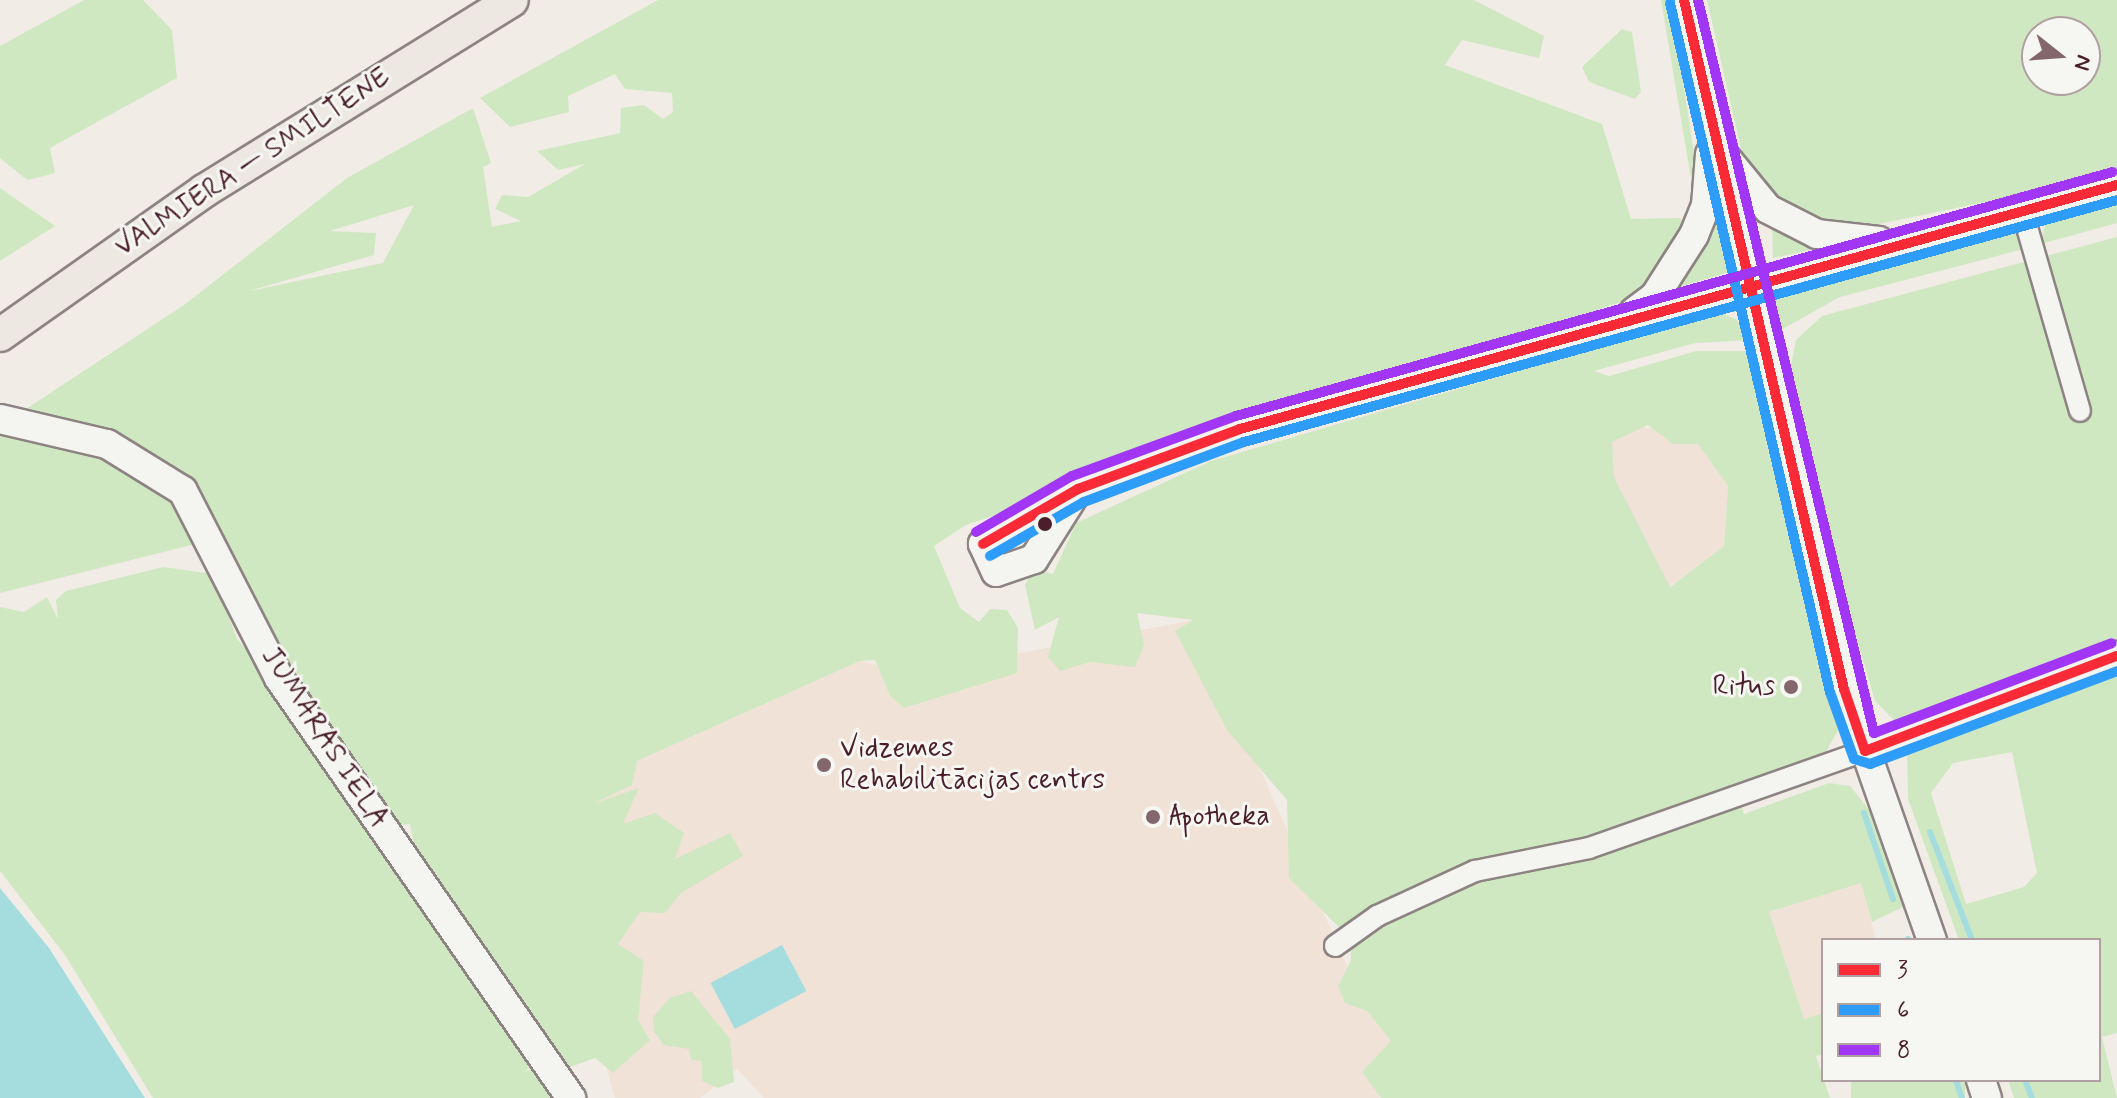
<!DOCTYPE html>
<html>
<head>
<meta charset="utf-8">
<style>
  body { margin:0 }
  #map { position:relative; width:2117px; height:1098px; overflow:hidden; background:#f1ece6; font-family:Mynerve,sans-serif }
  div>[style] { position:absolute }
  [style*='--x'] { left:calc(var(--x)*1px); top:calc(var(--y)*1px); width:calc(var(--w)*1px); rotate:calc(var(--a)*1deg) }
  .built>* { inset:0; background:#f0e2d6 }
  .green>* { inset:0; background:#d0e8c2; transform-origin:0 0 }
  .water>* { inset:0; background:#a5dddf; transform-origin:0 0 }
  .stream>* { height:6px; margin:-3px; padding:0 3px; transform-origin:3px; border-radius:3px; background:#a5dddf }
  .roads { filter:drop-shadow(2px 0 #8d8382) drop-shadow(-2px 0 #8d8382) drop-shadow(0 2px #8d8382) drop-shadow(0 -2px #8d8382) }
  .street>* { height:20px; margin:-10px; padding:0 10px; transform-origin:10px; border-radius:10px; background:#f4f4f1 }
  .secondary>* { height:28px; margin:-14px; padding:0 14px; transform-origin:14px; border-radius:14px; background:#f4f4f1 }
  .primary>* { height:32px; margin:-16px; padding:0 16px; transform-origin:16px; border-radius:16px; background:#ede9e2 }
  .bus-1>* { height:10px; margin:-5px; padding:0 5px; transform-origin:5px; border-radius:5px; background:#fa2b37 }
  .bus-2>* { height:10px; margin:-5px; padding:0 5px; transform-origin:5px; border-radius:5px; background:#2d9df9 }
  .bus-3>* { height:10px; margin:-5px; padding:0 5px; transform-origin:5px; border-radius:5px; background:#a236f6 }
  .dots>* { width:22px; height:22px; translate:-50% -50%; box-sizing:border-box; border:4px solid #f6f6f2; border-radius:50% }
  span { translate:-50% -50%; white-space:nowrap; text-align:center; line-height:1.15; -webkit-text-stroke:6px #f6f6f2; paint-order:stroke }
  .street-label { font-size:28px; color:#4a1f2b }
  .poi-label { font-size:28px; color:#4a1f2b }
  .right { translate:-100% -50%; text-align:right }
  .left { translate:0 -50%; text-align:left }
  .legend { position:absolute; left:1821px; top:938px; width:280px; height:144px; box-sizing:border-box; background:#f6f6f2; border:2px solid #b1a0a2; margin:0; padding:10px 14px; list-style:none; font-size:24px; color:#4a1f2b }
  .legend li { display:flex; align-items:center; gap:16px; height:40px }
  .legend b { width:40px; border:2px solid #b1a0a2 }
  .north { position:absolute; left:2021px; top:16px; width:80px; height:80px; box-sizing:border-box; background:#f6f6f2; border:2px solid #b1a0a2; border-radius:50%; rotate:107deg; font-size:22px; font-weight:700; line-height:32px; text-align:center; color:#4a1f2b }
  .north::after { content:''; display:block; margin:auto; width:28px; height:36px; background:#84676c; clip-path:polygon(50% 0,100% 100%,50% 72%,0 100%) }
</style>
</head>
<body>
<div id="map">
  <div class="built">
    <i style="clip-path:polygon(1611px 422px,1692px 435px,1728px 486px,1724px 546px,1666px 589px,1581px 446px)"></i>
    <i style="clip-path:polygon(1194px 620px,1367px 1011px,1391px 1041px,1379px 1098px,764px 1098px,737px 1069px,700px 1098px,615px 1098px,539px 829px,637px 761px,860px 661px,911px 674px)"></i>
    <i style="clip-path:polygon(1861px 882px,1876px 940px,1823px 940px,1823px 1013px,1749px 1037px,1743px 921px)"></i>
  </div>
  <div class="green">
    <i style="clip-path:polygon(84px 0,143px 0,172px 30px,177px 78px,50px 148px,55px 173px,27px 180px,0 158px,0 46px)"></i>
    <i style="clip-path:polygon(evenodd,658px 0,1474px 0,1544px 36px,1539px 58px,1462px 40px,1445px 65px,1602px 124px,1631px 219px,1680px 218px,1684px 227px,1644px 294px,966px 525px,934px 546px,960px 608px,979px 622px,990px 609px,1007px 610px,1018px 628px,1017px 673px,904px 708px,890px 696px,875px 660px,860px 661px,637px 761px,632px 785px,593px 804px,639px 788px,623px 824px,655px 813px,684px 833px,675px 859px,730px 833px,743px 856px,681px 893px,665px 913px,640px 912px,618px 944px,644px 961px,638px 1020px,650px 1040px,613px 1073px,595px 1058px,559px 1071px,462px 937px,444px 890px,418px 866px,410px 824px,390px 826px,290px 699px,200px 504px,111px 437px,26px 409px,184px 305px,347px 178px,473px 108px,491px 163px,483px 167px,492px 227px,521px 221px,495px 209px,502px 195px,528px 197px,585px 164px,558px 170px,537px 151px,620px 133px,621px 108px,644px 105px,663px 119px,673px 112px,672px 93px,625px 89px,615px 74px,568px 96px,569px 112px,510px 127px,480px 98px,658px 0,414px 205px,383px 263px,249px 291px,374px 255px,376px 233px,330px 231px,414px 205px)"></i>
    <i style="clip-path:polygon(1661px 0,1671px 0,1700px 194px,1695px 202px)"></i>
    <i style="clip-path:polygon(evenodd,1707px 0,2117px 0,2117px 175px,1840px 232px,1761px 189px,1743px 158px,1707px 0,2037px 32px,2085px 32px,2085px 80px,2037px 80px,2037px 32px)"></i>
    <i style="clip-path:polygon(1622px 29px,1632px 32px,1641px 92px,1635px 99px,1589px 82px,1582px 67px)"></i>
    <i style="clip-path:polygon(0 188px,55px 226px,0 261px)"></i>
    <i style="clip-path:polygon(2117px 200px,2117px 223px,2041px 244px,2046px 219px)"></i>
    <i style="clip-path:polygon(1715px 211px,1733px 271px,1678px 287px,1675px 284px)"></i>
    <i style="clip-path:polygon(1772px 225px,1810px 240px,1810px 250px,1773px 258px)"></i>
    <i style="clip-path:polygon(2009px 229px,2021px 233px,2024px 249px,1840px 297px,1770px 336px,1773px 305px,1784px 290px)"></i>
    <i style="clip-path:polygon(2117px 237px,2117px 643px,1896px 722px,1875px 701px,1855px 633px,1791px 365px,1796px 340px,1822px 316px)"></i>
    <i style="clip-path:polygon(evenodd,1710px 307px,1737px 320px,1749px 340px,1695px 343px,1594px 371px,1609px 376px,1696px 351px,1751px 351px,1840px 727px,1823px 757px,1736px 790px,1744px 814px,1829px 783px,1850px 786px,1870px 811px,1903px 907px,1872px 922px,1861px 883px,1769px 912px,1804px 1019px,1823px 1013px,1823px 1054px,1816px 1056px,1830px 1098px,1381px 1098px,1362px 1072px,1391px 1041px,1367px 1011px,1345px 1003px,1338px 986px,1351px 960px,1350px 938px,1289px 878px,1287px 800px,1227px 730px,1175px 631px,1193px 620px,1137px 613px,1144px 645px,1135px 667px,1090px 662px,1060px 671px,1048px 657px,1059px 617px,1035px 630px,1025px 585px,1033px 569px,1053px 574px,1076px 523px,1211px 461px,1567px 357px,1566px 348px,1710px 307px,1648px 425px,1673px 444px,1698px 444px,1728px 486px,1724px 546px,1670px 587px,1614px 477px,1612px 442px,1648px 425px)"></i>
    <i style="clip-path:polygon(0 428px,121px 457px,165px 488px,199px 543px,0 593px)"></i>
    <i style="clip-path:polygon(163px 567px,213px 574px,237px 639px,263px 668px,281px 711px,300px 721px,501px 1023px,536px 1057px,525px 1072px,539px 1065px,554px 1098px,153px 1098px,65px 955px,0 871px,0 607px,24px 612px,47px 597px,58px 619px,56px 600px,66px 591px)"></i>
    <i style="clip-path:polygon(evenodd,2117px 674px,2117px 1033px,2102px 1037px,2117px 1098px,2014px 1098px,2008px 1080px,2099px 1080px,2099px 940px,1959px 940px,1908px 799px,1907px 752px,2000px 711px,2117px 674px,2012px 752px,2037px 873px,2024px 887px,1966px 904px,1931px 793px,1953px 763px,2012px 752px)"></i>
    <i style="clip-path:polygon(691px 991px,730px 1039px,734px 1082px,718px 1088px,702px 1081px,702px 1061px,691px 1060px,689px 1049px,664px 1045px,654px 1032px,653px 1017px,670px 998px)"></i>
    <i style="left:1851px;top:1080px;width:114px;height:18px"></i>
  </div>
  <div class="water">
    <i style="clip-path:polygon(0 888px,49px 948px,145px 1098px,0 1098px)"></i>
    <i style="left:782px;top:945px;width:52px;height:81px;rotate:62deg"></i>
  </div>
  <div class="stream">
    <i style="--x:1864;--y:813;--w:91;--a:71.4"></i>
    <i style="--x:1930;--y:832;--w:116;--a:68.7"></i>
    <i style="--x:1908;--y:939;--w:1;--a:90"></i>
    <i style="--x:1956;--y:1080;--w:19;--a:72"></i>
    <i style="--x:2025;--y:1080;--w:19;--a:69"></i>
  </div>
  <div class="roads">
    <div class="street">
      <i style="--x:2022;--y:210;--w:209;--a:73.9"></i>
      <i style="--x:1335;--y:946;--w:52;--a:-35.5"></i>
      <i style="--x:1377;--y:916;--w:108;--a:-24.7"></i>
      <i style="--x:1475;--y:871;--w:116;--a:-11.4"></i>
      <i style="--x:1589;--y:848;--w:293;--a:-19.4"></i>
    </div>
    <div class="secondary">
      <i style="--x:1684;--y:0;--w:707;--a:76.93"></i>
      <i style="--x:1844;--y:689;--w:266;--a:70.7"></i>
      <i style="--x:1722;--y:153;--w:72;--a:50.6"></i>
      <i style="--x:1768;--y:209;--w:55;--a:27"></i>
      <i style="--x:1817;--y:234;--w:62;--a:6.4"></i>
      <i style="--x:1634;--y:312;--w:26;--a:-37"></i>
      <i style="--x:1655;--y:296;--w:72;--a:-57.4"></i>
      <i style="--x:1694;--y:235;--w:32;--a:-68"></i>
      <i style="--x:1706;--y:205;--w:51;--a:-85.5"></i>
      <i style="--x:0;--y:419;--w:110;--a:13.2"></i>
      <i style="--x:107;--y:444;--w:89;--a:31.7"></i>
      <i style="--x:183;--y:491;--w:210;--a:62.8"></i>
      <i style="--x:279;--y:678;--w:512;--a:55.19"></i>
      <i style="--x:1078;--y:489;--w:83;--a:122.2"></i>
      <i style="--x:1034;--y:559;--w:40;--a:161.1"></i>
      <i style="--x:996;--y:572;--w:31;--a:-115"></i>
      <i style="--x:983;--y:544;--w:110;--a:-30.1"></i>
      <i style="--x:1078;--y:489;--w:173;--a:-20.3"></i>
      <i style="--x:1240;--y:429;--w:910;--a:-15.55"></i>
      <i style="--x:1865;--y:751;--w:269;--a:-20.7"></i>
      <i style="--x:1981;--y:1080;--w:19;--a:72"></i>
    </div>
    <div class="primary">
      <i style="--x:0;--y:335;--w:250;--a:-35.2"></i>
      <i style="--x:204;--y:191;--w:362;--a:-31.8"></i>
    </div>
  </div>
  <div class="bus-1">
    <i style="--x:1684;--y:0;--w:707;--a:76.93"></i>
    <i style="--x:1844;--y:689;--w:65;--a:71.3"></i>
    <i style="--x:1865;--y:751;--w:269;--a:-20.7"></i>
    <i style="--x:983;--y:544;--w:110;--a:-30.1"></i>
    <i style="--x:1078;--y:489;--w:173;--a:-20.3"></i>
    <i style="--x:1240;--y:429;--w:910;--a:-15.55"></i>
  </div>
  <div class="bus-2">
    <i style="--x:1670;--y:3;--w:707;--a:76.93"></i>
    <i style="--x:1830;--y:692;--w:71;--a:70.3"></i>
    <i style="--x:1854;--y:759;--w:17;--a:17"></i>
    <i style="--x:1870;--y:764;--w:264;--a:-20.6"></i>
    <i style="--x:990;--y:556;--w:108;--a:-29.9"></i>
    <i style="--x:1084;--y:502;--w:171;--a:-20.6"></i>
    <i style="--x:1244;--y:442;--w:906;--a:-15.49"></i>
  </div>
  <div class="bus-3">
    <i style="--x:1698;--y:0;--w:754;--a:76.5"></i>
    <i style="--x:1874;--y:733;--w:254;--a:-20.7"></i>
    <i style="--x:976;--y:532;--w:111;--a:-30.3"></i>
    <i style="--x:1072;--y:476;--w:175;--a:-20.1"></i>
    <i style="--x:1236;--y:416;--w:910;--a:-15.55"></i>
  </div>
  <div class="dots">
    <i style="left:1045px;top:524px;background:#4a1f2b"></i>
    <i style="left:1791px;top:687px;background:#84676c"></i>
    <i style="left:824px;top:765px;background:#84676c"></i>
    <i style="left:1153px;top:817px;background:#84676c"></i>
  </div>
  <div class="street-label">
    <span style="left:253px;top:163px;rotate:-33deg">VALMIERA — SMILTENE</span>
    <span style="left:324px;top:738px;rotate:57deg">JUMARAS IELA</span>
  </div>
  <div class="poi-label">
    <span class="right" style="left:1775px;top:687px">Ritus</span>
    <span class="left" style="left:840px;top:765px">Vidzemes<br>Rehabilitācijas centrs</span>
    <span class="left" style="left:1169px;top:817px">Apotheka</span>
  </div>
  <ul class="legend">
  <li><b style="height:10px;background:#fa2b37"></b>3</li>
  <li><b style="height:10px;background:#2d9df9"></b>6</li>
  <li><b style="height:10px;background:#a236f6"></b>8</li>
  </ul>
  <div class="north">N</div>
</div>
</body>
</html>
